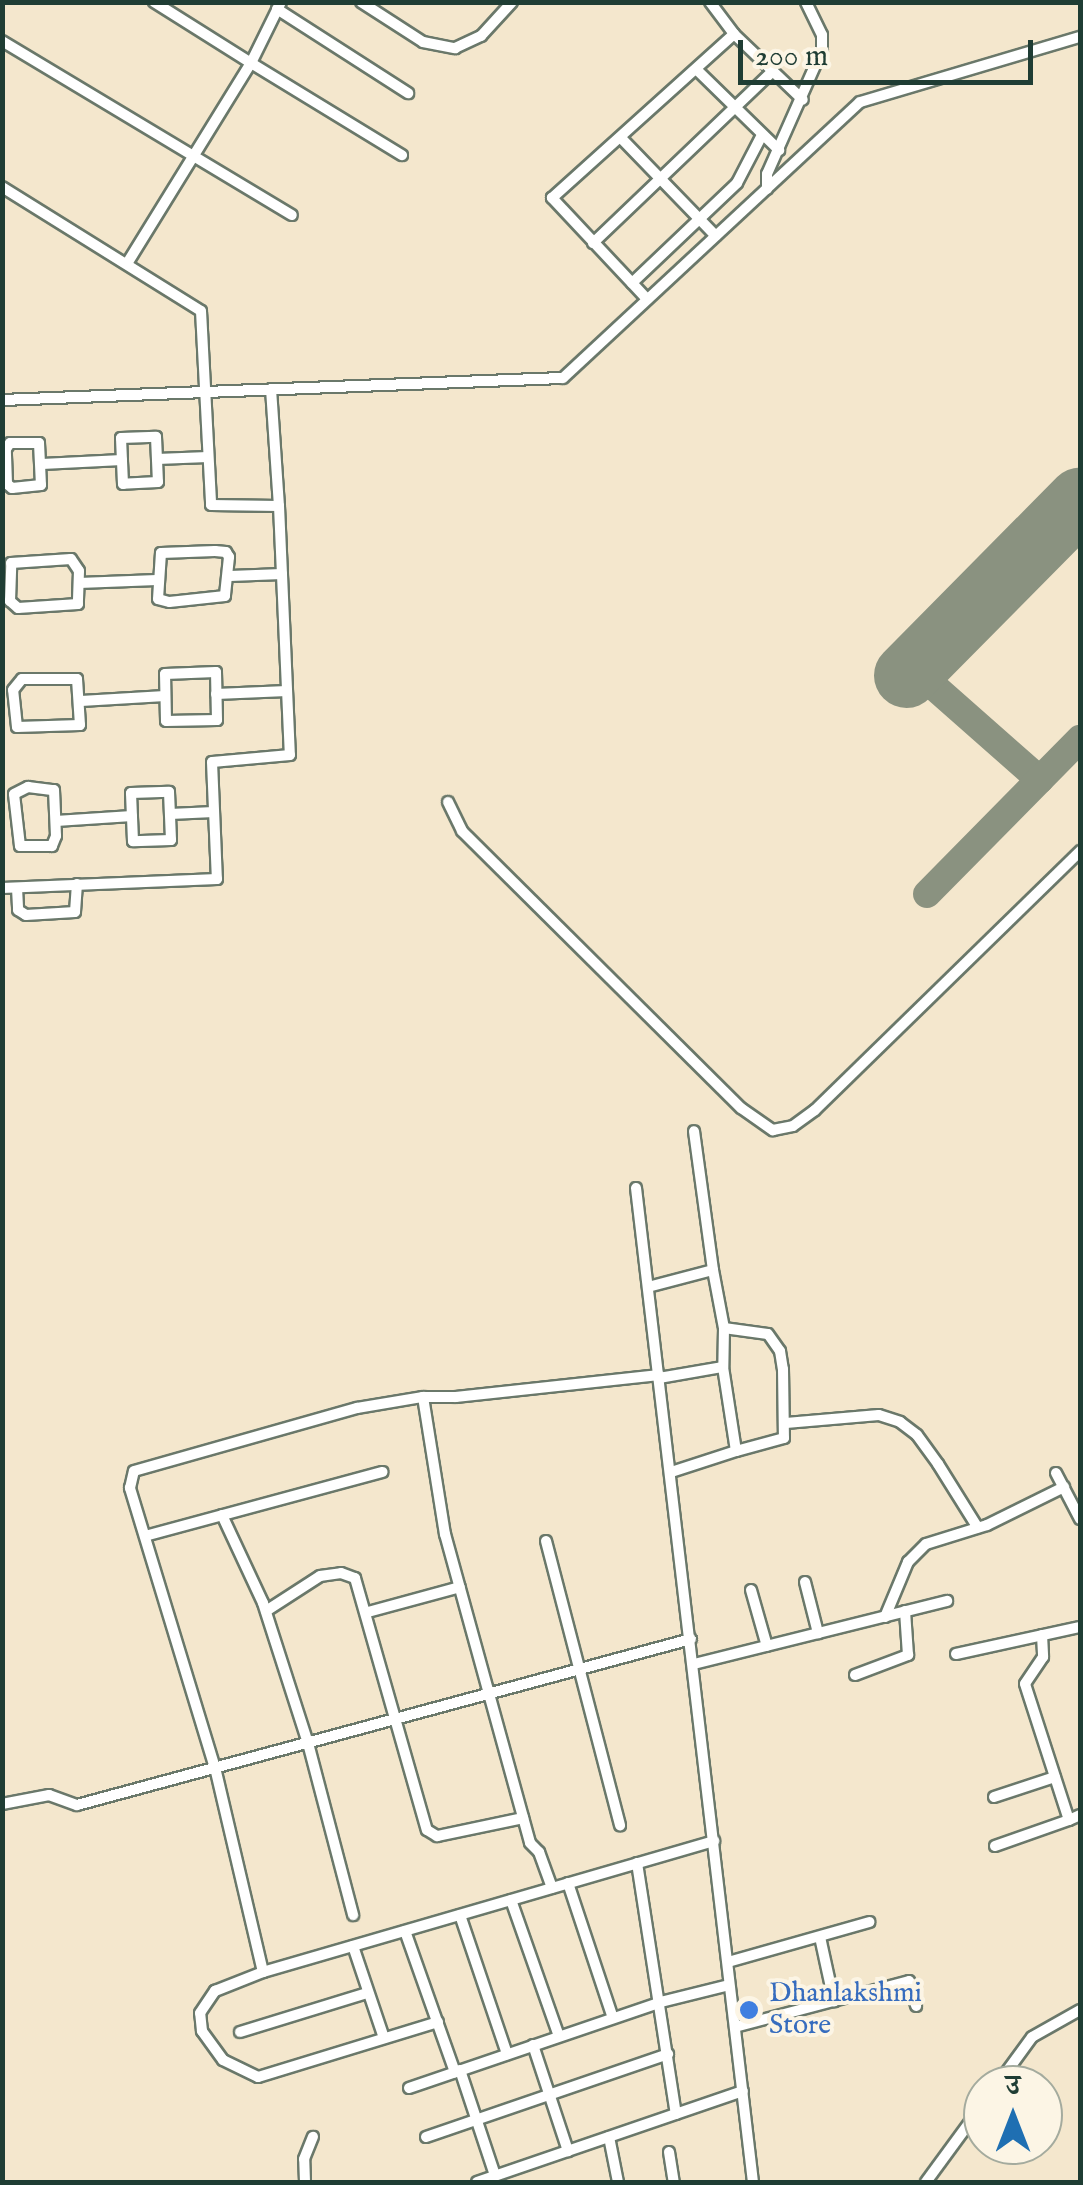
<!DOCTYPE html>
<html>
<head>
<meta charset="utf-8">
<style>
  body { margin:0 }
  #map { position:relative; width:1083px; height:2185px; overflow:hidden; background:#f4e7cd; font-family:"IM FELL English","Noto Serif Devanagari",serif }
  div>[style] { position:absolute }
  [style*='--x'] { left:calc(var(--x)*1px); top:calc(var(--y)*1px); width:calc(var(--w)*1px); rotate:calc(var(--a)*1deg) }
  .taxiway>* { height:28px; margin:-14px; padding:0 14px; transform-origin:14px; border-radius:14px; background:#8a9280 }
  .runway>* { height:65px; margin:-32.5px; padding:0 32.5px; transform-origin:32.5px; border-radius:32.5px; background:#8a9280 }
  .roads { filter:drop-shadow(2px 0 #6a786a) drop-shadow(-2px 0 #6a786a) drop-shadow(0 2px #6a786a) drop-shadow(0 -2px #6a786a) }
  .minor>* { height:10px; margin:-5px; padding:0 5px; transform-origin:5px; border-radius:5px; background:#fff }
  .dots>* { width:28px; height:28px; translate:-50% -50%; box-sizing:border-box; border:5px solid #fcf5e5; border-radius:50% }
  span { translate:-50% -50%; white-space:nowrap; text-align:center; line-height:1.15; -webkit-text-stroke:8px #fcf5e5; paint-order:stroke }
  .shop-label { font-size:28px; color:#366cbe }
  .left { translate:0 -50%; text-align:left }
  .frame { position:absolute; inset:0; border:5px solid #1f3d34; pointer-events:none }
  .north { position:absolute; left:963px; top:2065px; width:100px; height:100px; box-sizing:border-box; background:#fcf5e5; border:2px solid #a4ab9e; border-radius:50%; rotate:0deg; font-size:28px; font-weight:700; line-height:40px; text-align:center; color:#1f3d34 }
  .north::after { content:''; display:block; margin:auto; width:35px; height:45px; background:#1f6fb2; clip-path:polygon(50% 0,100% 100%,50% 72%,0 100%) }
  .scale { position:absolute; left:738px; top:40px; width:295px; height:45px; box-sizing:border-box; border:5px solid #1f3d34; border-top:0; padding-left:12px; font-size:30px; line-height:35px; white-space:nowrap; color:#1f3d34; -webkit-text-stroke:8px #fcf5e5; paint-order:stroke }
</style>
</head>
<body>
<div id="map">
  <div class="taxiway">
    <i style="--x:913;--y:668;--w:169;--a:41.4"></i>
    <i style="--x:927;--y:894;--w:218;--a:-45.4"></i>
  </div>
  <div class="runway">
    <i style="--x:906;--y:675;--w:247;--a:-45.3"></i>
  </div>
  <div class="roads">
    <div class="minor">
      <i style="--x:281;--y:2;--w:68;--a:116.2"></i>
      <i style="--x:251;--y:63;--w:177;--a:31.4"></i>
      <i style="--x:361;--y:2;--w:74;--a:32.8"></i>
      <i style="--x:423;--y:42;--w:33;--a:11"></i>
      <i style="--x:455;--y:48;--w:29;--a:-25"></i>
      <i style="--x:481;--y:36;--w:46;--a:-47.6"></i>
      <i style="--x:710;--y:2;--w:40;--a:53"></i>
      <i style="--x:734;--y:34;--w:95;--a:43.7"></i>
      <i style="--x:277;--y:9;--w:156;--a:32.7"></i>
      <i style="--x:2;--y:41;--w:338;--a:31"></i>
      <i style="--x:697;--y:70;--w:115;--a:44.3"></i>
      <i style="--x:621;--y:138;--w:136;--a:45.9"></i>
      <i style="--x:2;--y:187;--w:234;--a:31.9"></i>
      <i style="--x:201;--y:311;--w:194;--a:87"></i>
      <i style="--x:211;--y:505;--w:68;--a:0.8"></i>
      <i style="--x:279;--y:506;--w:249;--a:87.5"></i>
      <i style="--x:290;--y:755;--w:78;--a:174.9"></i>
      <i style="--x:212;--y:762;--w:117;--a:87.6"></i>
      <i style="--x:217;--y:879;--w:215;--a:177.6"></i>
      <i style="--x:767;--y:189;--w:15;--a:-90"></i>
      <i style="--x:767;--y:174;--w:136;--a:-66.1"></i>
      <i style="--x:822;--y:50;--w:15;--a:-90"></i>
      <i style="--x:822;--y:35;--w:37;--a:-116"></i>
      <i style="--x:593;--y:243;--w:249;--a:-43.7"></i>
      <i style="--x:128;--y:262;--w:234;--a:-58.3"></i>
      <i style="--x:251;--y:63;--w:115;--a:-147.8"></i>
      <i style="--x:632;--y:283;--w:145;--a:-43.6"></i>
      <i style="--x:737;--y:183;--w:54;--a:-62.5"></i>
      <i style="--x:647;--y:299;--w:139;--a:-133.2"></i>
      <i style="--x:552;--y:198;--w:245;--a:-42"></i>
      <i style="--x:271;--y:389;--w:117;--a:86.1"></i>
      <i style="--x:2;--y:400;--w:561;--a:-2.25"></i>
      <i style="--x:563;--y:378;--w:405;--a:-42.9"></i>
      <i style="--x:860;--y:102;--w:229;--a:-16.5"></i>
      <i style="--x:156;--y:437;--w:45;--a:87.5"></i>
      <i style="--x:158;--y:482;--w:35;--a:177"></i>
      <i style="--x:123;--y:484;--w:46;--a:-92.5"></i>
      <i style="--x:121;--y:438;--w:35;--a:-2"></i>
      <i style="--x:10;--y:443;--w:29;--a:0"></i>
      <i style="--x:39;--y:443;--w:42;--a:87.3"></i>
      <i style="--x:41;--y:485;--w:29;--a:174"></i>
      <i style="--x:12;--y:488;--w:6;--a:-141"></i>
      <i style="--x:7;--y:484;--w:35;--a:-92"></i>
      <i style="--x:6;--y:449;--w:7;--a:-56"></i>
      <i style="--x:157;--y:459;--w:51;--a:-2.2"></i>
      <i style="--x:42;--y:464;--w:80;--a:-2.9"></i>
      <i style="--x:215;--y:551;--w:11;--a:5"></i>
      <i style="--x:226;--y:552;--w:6;--a:59"></i>
      <i style="--x:229;--y:557;--w:39;--a:96"></i>
      <i style="--x:225;--y:596;--w:56;--a:173.9"></i>
      <i style="--x:169;--y:602;--w:11;--a:-165"></i>
      <i style="--x:158;--y:599;--w:46;--a:-86.3"></i>
      <i style="--x:161;--y:553;--w:54;--a:-2.1"></i>
      <i style="--x:71;--y:559;--w:14;--a:56"></i>
      <i style="--x:79;--y:571;--w:33;--a:92"></i>
      <i style="--x:78;--y:604;--w:60;--a:176.2"></i>
      <i style="--x:18;--y:608;--w:11;--a:-139"></i>
      <i style="--x:10;--y:601;--w:38;--a:-88"></i>
      <i style="--x:11;--y:563;--w:60;--a:-3.8"></i>
      <i style="--x:230;--y:576;--w:52;--a:-2.2"></i>
      <i style="--x:79;--y:583;--w:78;--a:-2.2"></i>
      <i style="--x:216;--y:672;--w:48;--a:88.8"></i>
      <i style="--x:217;--y:720;--w:51;--a:178.9"></i>
      <i style="--x:166;--y:721;--w:47;--a:-91.2"></i>
      <i style="--x:165;--y:674;--w:51;--a:-2.2"></i>
      <i style="--x:22;--y:679;--w:55;--a:0"></i>
      <i style="--x:77;--y:679;--w:46;--a:86.3"></i>
      <i style="--x:80;--y:725;--w:63;--a:178.2"></i>
      <i style="--x:17;--y:727;--w:37;--a:-96"></i>
      <i style="--x:13;--y:690;--w:14;--a:-51"></i>
      <i style="--x:216;--y:694;--w:71;--a:-2.4"></i>
      <i style="--x:81;--y:701;--w:84;--a:-3.4"></i>
      <i style="--x:28;--y:787;--w:26;--a:7"></i>
      <i style="--x:54;--y:790;--w:46;--a:87.5"></i>
      <i style="--x:56;--y:836;--w:11;--a:112"></i>
      <i style="--x:52;--y:846;--w:32;--a:180"></i>
      <i style="--x:20;--y:846;--w:52;--a:-96.6"></i>
      <i style="--x:14;--y:794;--w:16;--a:-27"></i>
      <i style="--x:169;--y:792;--w:48;--a:87.6"></i>
      <i style="--x:171;--y:840;--w:38;--a:178"></i>
      <i style="--x:133;--y:841;--w:48;--a:-92.4"></i>
      <i style="--x:131;--y:793;--w:38;--a:-2"></i>
      <i style="--x:448;--y:802;--w:32;--a:64"></i>
      <i style="--x:462;--y:831;--w:393;--a:44.8"></i>
      <i style="--x:741;--y:1108;--w:39;--a:35"></i>
      <i style="--x:773;--y:1130;--w:20;--a:-11"></i>
      <i style="--x:793;--y:1126;--w:27;--a:-36"></i>
      <i style="--x:815;--y:1110;--w:371;--a:-44.3"></i>
      <i style="--x:170;--y:814;--w:44;--a:-2.6"></i>
      <i style="--x:56;--y:821;--w:76;--a:-3.8"></i>
      <i style="--x:17;--y:888;--w:22;--a:87"></i>
      <i style="--x:18;--y:910;--w:9;--a:32"></i>
      <i style="--x:26;--y:915;--w:49;--a:-3.5"></i>
      <i style="--x:75;--y:912;--w:28;--a:-86"></i>
      <i style="--x:636;--y:1188;--w:1001;--a:83.29"></i>
      <i style="--x:713;--y:1270;--w:59;--a:79.3"></i>
      <i style="--x:724;--y:1328;--w:39;--a:91"></i>
      <i style="--x:648;--y:1287;--w:67;--a:-14.7"></i>
      <i style="--x:713;--y:1270;--w:140;--a:-97.8"></i>
      <i style="--x:724;--y:1328;--w:44;--a:7.8"></i>
      <i style="--x:768;--y:1334;--w:21;--a:55"></i>
      <i style="--x:780;--y:1351;--w:18;--a:81"></i>
      <i style="--x:783;--y:1369;--w:69;--a:89.2"></i>
      <i style="--x:784;--y:1438;--w:50;--a:164.8"></i>
      <i style="--x:659;--y:1378;--w:65;--a:-9.8"></i>
      <i style="--x:723;--y:1367;--w:85;--a:81.2"></i>
      <i style="--x:736;--y:1451;--w:68;--a:162.1"></i>
      <i style="--x:423;--y:1397;--w:139;--a:80.9"></i>
      <i style="--x:445;--y:1534;--w:320;--a:74.6"></i>
      <i style="--x:530;--y:1843;--w:13;--a:45"></i>
      <i style="--x:539;--y:1852;--w:38;--a:70"></i>
      <i style="--x:786;--y:1423;--w:93;--a:-4.9"></i>
      <i style="--x:879;--y:1415;--w:22;--a:18"></i>
      <i style="--x:900;--y:1422;--w:21;--a:37"></i>
      <i style="--x:917;--y:1435;--w:36;--a:54"></i>
      <i style="--x:938;--y:1464;--w:75;--a:58"></i>
      <i style="--x:1056;--y:1473;--w:52;--a:62.4"></i>
      <i style="--x:222;--y:1515;--w:97;--a:65"></i>
      <i style="--x:263;--y:1603;--w:147;--a:72.2"></i>
      <i style="--x:308;--y:1743;--w:178;--a:75.3"></i>
      <i style="--x:145;--y:1536;--w:246;--a:-15.1"></i>
      <i style="--x:546;--y:1541;--w:294;--a:75.4"></i>
      <i style="--x:805;--y:1582;--w:53;--a:75.7"></i>
      <i style="--x:751;--y:1590;--w:58;--a:74.1"></i>
      <i style="--x:266;--y:1611;--w:64;--a:-32.9"></i>
      <i style="--x:320;--y:1576;--w:21;--a:-8"></i>
      <i style="--x:341;--y:1573;--w:15;--a:20"></i>
      <i style="--x:355;--y:1578;--w:262;--a:74.1"></i>
      <i style="--x:427;--y:1830;--w:12;--a:31"></i>
      <i style="--x:437;--y:1836;--w:88;--a:-11.8"></i>
      <i style="--x:368;--y:1612;--w:95;--a:-15.2"></i>
      <i style="--x:885;--y:1617;--w:60;--a:-67.3"></i>
      <i style="--x:908;--y:1562;--w:25;--a:-45"></i>
      <i style="--x:926;--y:1544;--w:64;--a:-17.3"></i>
      <i style="--x:987;--y:1525;--w:86;--a:-26.3"></i>
      <i style="--x:1042;--y:1635;--w:22;--a:87"></i>
      <i style="--x:1043;--y:1657;--w:32;--a:124"></i>
      <i style="--x:1025;--y:1684;--w:143;--a:72.1"></i>
      <i style="--x:1069;--y:1820;--w:12;--a:-24"></i>
      <i style="--x:956;--y:1654;--w:127;--a:-12.3"></i>
      <i style="--x:694;--y:1664;--w:261;--a:-14"></i>
      <i style="--x:855;--y:1675;--w:57;--a:-20.7"></i>
      <i style="--x:908;--y:1655;--w:44;--a:-93.9"></i>
      <i style="--x:994;--y:1797;--w:64;--a:-18.2"></i>
      <i style="--x:2;--y:1804;--w:48;--a:-10.8"></i>
      <i style="--x:49;--y:1795;--w:30;--a:20"></i>
      <i style="--x:77;--y:1805;--w:636;--a:-15.13"></i>
      <i style="--x:995;--y:1846;--w:78;--a:-19.4"></i>
      <i style="--x:637;--y:1863;--w:254;--a:81.2"></i>
      <i style="--x:568;--y:1883;--w:142;--a:71.6"></i>
      <i style="--x:511;--y:1900;--w:144;--a:70.6"></i>
      <i style="--x:460;--y:1915;--w:147;--a:71.3"></i>
      <i style="--x:405;--y:1931;--w:150;--a:70.5"></i>
      <i style="--x:820;--y:1937;--w:66;--a:77.7"></i>
      <i style="--x:353;--y:1946;--w:97;--a:71.4"></i>
      <i style="--x:728;--y:1962;--w:147;--a:-15.8"></i>
      <i style="--x:263;--y:1972;--w:210;--a:-103.2"></i>
      <i style="--x:215;--y:1768;--w:293;--a:-106.9"></i>
      <i style="--x:130;--y:1488;--w:17;--a:-77"></i>
      <i style="--x:134;--y:1471;--w:232;--a:-15.8"></i>
      <i style="--x:357;--y:1408;--w:67;--a:-9.5"></i>
      <i style="--x:423;--y:1397;--w:33;--a:0"></i>
      <i style="--x:456;--y:1397;--w:204;--a:-6.2"></i>
      <i style="--x:438;--y:2022;--w:188;--a:163"></i>
      <i style="--x:258;--y:2077;--w:39;--a:-154"></i>
      <i style="--x:223;--y:2060;--w:36;--a:-126"></i>
      <i style="--x:202;--y:2031;--w:18;--a:-96"></i>
      <i style="--x:200;--y:2013;--w:27;--a:-56"></i>
      <i style="--x:215;--y:1991;--w:52;--a:-21.6"></i>
      <i style="--x:263;--y:1972;--w:470;--a:-16.2"></i>
      <i style="--x:735;--y:2027;--w:180;--a:-14.8"></i>
      <i style="--x:909;--y:1981;--w:26;--a:74"></i>
      <i style="--x:240;--y:2032;--w:133;--a:-17.1"></i>
      <i style="--x:533;--y:2045;--w:112;--a:71.7"></i>
      <i style="--x:460;--y:2070;--w:111;--a:71.6"></i>
      <i style="--x:997;--y:2085;--w:59;--a:-53.9"></i>
      <i style="--x:1032;--y:2037;--w:55;--a:-29.4"></i>
      <i style="--x:409;--y:2088;--w:266;--a:-18.8"></i>
      <i style="--x:661;--y:2002;--w:70;--a:-14"></i>
      <i style="--x:426;--y:2137;--w:256;--a:-18.9"></i>
      <i style="--x:609;--y:2137;--w:46;--a:78.7"></i>
      <i style="--x:669;--y:2152;--w:30;--a:81"></i>
      <i style="--x:305;--y:2182;--w:23;--a:-92"></i>
      <i style="--x:304;--y:2159;--w:24;--a:-68"></i>
      <i style="--x:477;--y:2182;--w:281;--a:-18.9"></i>
      <i style="--x:926;--y:2182;--w:97;--a:-53.8"></i>
    </div>
  </div>
  <div class="dots">
    <i style="left:749px;top:2010px;background:#3f7fe0"></i>
  </div>
  <div class="shop-label">
    <span class="left" style="left:769px;top:2010px">Dhanlakshmi<br>Store</span>
  </div>
  <div class="frame"></div>
  <div class="north">उ</div>
  <div class="scale">200 m</div>
</div>
</body>
</html>
